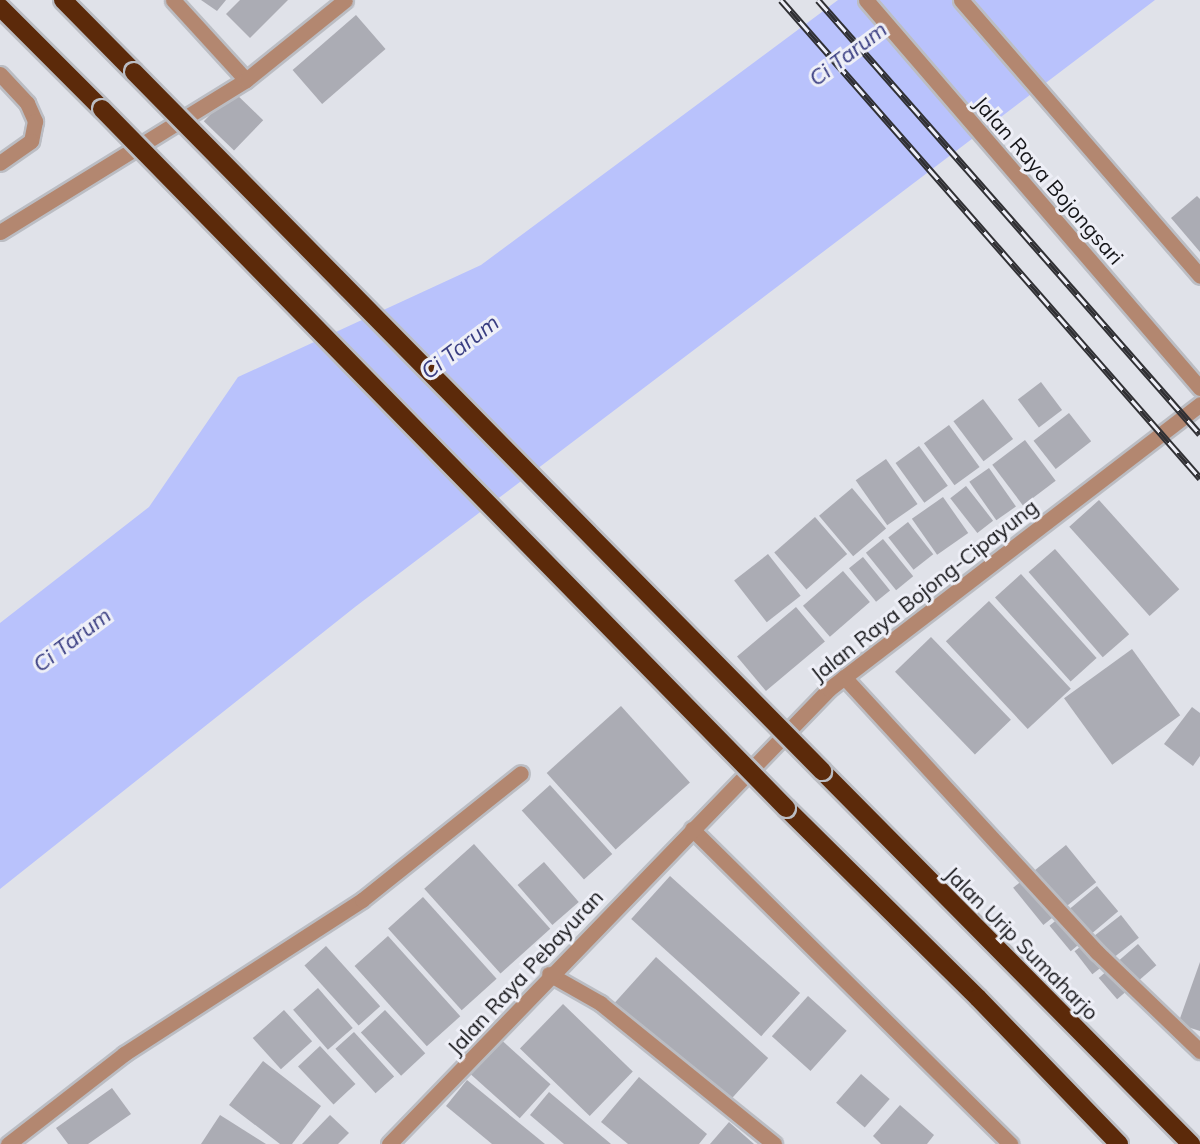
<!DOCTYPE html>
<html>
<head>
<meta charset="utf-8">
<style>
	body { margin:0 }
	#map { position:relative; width:1200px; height:1144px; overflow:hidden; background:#e0e2e9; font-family:Mulish,sans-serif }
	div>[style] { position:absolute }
	.water>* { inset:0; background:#b9c2fc }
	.building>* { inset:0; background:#abacb4; transform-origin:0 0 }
	.roads { filter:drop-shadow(2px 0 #bbbdc3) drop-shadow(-2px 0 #bbbdc3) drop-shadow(0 2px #bbbdc3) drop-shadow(0 -2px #bbbdc3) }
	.minor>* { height:15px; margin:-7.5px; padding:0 7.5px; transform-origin:7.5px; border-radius:7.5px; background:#b38770 }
	.highway>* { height:18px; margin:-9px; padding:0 9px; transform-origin:9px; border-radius:9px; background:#5c2a0a }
	.rail>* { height:7px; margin-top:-3.5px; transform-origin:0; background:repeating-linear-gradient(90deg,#eeeff7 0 14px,#303034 0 28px); box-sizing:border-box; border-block:2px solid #303034 }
	.bridges { filter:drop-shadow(2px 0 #bbbdc3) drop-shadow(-2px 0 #bbbdc3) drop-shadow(0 2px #bbbdc3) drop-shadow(0 -2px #bbbdc3) }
	.highway-bridge>* { height:18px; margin:-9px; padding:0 9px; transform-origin:9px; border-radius:9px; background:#5c2a0a }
	span { translate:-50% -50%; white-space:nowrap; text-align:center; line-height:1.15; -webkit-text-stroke:6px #eeeff7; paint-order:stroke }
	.street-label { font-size:21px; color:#151518 }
	.water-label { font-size:22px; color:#3a3e82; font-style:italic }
</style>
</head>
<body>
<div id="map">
	<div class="water">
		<i style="clip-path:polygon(838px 0,1155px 0,355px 607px,0 889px,0 623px,149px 507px,238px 377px,481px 265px)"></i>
	</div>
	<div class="building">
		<i style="clip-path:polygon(201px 0,226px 0,217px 11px)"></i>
		<i style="clip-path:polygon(240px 0,288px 0,250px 38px,226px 14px)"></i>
		<i style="left:356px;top:15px;width:45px;height:84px;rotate:49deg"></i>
		<i style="left:233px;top:91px;width:42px;height:42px;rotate:44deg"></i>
		<i style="clip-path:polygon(1197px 196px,1200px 199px,1200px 252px,1171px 218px)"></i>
		<i style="left:1041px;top:382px;width:35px;height:29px;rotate:53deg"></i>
		<i style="left:983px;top:399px;width:50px;height:37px;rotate:53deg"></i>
		<i style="left:1069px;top:413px;width:36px;height:45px;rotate:52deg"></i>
		<i style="left:949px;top:425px;width:52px;height:31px;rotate:54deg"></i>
		<i style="left:1025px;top:440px;width:51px;height:41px;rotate:53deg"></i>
		<i style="left:919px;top:446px;width:49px;height:29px;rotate:54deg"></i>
		<i style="left:886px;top:459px;width:55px;height:37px;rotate:55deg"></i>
		<i style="left:989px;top:468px;width:47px;height:24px;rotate:55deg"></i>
		<i style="left:966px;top:486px;width:44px;height:20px;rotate:52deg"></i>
		<i style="left:852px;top:488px;width:53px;height:43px;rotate:50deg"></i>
		<i style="left:943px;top:497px;width:44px;height:38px;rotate:55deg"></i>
		<i style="left:1099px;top:500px;width:120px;height:40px;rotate:48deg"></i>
		<i style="left:815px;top:517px;width:49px;height:54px;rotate:49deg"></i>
		<i style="left:908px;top:522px;width:41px;height:25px;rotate:52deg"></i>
		<i style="left:883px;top:539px;width:48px;height:22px;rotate:51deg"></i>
		<i style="left:1055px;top:549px;width:113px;height:35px;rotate:49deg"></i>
		<i style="left:768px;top:554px;width:53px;height:43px;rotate:52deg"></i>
		<i style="left:863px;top:557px;width:43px;height:18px;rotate:51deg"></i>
		<i style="left:843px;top:571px;width:41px;height:53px;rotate:49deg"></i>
		<i style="left:1021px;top:574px;width:113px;height:35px;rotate:48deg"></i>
		<i style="left:989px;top:601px;width:120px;height:59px;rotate:47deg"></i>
		<i style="left:796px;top:607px;width:45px;height:77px;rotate:50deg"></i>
		<i style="left:931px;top:637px;width:115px;height:50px;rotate:46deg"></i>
		<i style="left:1132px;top:649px;width:82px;height:84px;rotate:54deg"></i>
		<i style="left:621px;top:706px;width:103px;height:100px;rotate:48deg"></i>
		<i style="clip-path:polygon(1192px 707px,1200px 713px,1200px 756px,1193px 766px,1164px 744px)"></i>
		<i style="left:550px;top:785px;width:93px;height:38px;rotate:48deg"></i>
		<i style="left:474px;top:844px;width:114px;height:67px;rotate:48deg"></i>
		<i style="left:1066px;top:845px;width:48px;height:68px;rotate:51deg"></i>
		<i style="left:544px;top:862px;width:53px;height:35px;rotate:49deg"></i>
		<i style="left:670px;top:876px;width:175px;height:58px;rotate:42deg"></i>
		<i style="left:1097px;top:886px;width:33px;height:62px;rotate:50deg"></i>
		<i style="left:423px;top:897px;width:110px;height:47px;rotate:48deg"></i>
		<i style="left:1121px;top:915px;width:29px;height:59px;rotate:52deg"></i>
		<i style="left:388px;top:936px;width:108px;height:45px;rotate:48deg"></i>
		<i style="left:1138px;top:944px;width:28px;height:52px;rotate:49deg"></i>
		<i style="left:326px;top:946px;width:81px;height:29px;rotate:48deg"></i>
		<i style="left:656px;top:957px;width:151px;height:62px;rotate:42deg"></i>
		<i style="clip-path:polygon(1200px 962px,1200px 1031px,1178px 1024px)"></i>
		<i style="left:318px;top:988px;width:53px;height:33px;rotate:49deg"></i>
		<i style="left:808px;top:996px;width:52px;height:54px;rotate:42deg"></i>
		<i style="left:563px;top:1004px;width:97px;height:62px;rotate:44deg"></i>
		<i style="left:284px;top:1010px;width:42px;height:42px;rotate:48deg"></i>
		<i style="left:385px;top:1010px;width:59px;height:33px;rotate:47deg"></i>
		<i style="left:354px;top:1032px;width:60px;height:25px;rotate:48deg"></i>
		<i style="left:497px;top:1036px;width:72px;height:46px;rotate:42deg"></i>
		<i style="left:320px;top:1046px;width:52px;height:30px;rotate:47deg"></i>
		<i style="clip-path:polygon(263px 1061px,321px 1106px,292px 1144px,280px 1144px,229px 1105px)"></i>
		<i style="left:861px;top:1074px;width:38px;height:38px;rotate:41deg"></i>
		<i style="clip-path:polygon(639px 1077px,707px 1134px,699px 1144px,628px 1144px,601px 1122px)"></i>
		<i style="clip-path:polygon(467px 1080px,545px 1144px,492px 1144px,446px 1106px)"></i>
		<i style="clip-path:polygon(112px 1088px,131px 1114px,88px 1144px,68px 1144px,56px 1128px)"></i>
		<i style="clip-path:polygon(549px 1092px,611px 1144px,564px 1144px,530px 1115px)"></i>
		<i style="clip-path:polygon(900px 1105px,934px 1135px,927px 1144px,881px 1144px,873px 1136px)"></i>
		<i style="clip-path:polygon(220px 1115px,266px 1144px,201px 1144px)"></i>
		<i style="clip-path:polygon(330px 1115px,349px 1133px,338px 1144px,302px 1144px)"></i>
		<i style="clip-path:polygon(729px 1122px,754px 1144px,710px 1144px)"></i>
	</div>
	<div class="roads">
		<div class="minor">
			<i style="left:173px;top:0;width:108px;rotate:47.6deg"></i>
			<i style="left:866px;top:0;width:512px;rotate:49.28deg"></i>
			<i style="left:961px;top:0;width:365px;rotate:49.1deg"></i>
			<i style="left:0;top:74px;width:40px;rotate:47deg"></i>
			<i style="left:27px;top:103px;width:20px;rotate:66deg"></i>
			<i style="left:35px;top:121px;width:20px;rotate:101deg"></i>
			<i style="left:31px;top:141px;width:38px;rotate:145deg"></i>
			<i style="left:0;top:232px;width:289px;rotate:-31.7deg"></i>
			<i style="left:246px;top:80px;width:127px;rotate:-38.9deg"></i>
			<i style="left:844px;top:677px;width:374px;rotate:47.4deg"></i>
			<i style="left:1097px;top:952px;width:143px;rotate:43.9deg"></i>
			<i style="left:692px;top:829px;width:448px;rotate:44.7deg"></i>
			<i style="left:549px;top:974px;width:59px;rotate:29.6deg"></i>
			<i style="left:600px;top:1003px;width:224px;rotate:39deg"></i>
			<i style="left:8px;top:1144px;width:147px;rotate:-37.8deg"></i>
			<i style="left:124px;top:1054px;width:283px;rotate:-32.9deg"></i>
			<i style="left:362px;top:900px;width:203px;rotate:-38.6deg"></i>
			<i style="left:389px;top:1144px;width:633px;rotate:-45.96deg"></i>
			<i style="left:829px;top:689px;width:468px;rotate:-37.5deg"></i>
		</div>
		<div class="highway">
			<i style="left:63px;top:0;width:101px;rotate:45.4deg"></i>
			<i style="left:0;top:7px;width:144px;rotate:45deg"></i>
			<i style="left:822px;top:771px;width:525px;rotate:45.31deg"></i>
			<i style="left:786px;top:808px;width:270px;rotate:44.7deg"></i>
			<i style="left:978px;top:998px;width:203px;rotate:46deg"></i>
		</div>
	</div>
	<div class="rail">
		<i style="left:781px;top:0;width:636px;rotate:48.76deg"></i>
		<i style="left:818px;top:0;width:578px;rotate:48.65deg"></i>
	</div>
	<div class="bridges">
		<div class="highway-bridge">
			<i style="left:134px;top:72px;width:981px;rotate:45.45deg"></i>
			<i style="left:102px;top:109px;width:978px;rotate:45.62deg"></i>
		</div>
	</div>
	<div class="street-label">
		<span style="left:1049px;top:180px;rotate:49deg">Jalan Raya Bojongsari</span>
		<span style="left:924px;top:590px;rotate:-38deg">Jalan Raya Bojong-Cipayung</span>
		<span style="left:1022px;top:943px;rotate:45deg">Jalan Urip Sumaharjo</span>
		<span style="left:525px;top:972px;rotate:-47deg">Jalan Raya Pebayuran</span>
	</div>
	<div class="water-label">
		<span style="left:848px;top:54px;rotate:-37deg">Ci Tarum</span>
		<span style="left:460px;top:347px;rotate:-37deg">Ci Tarum</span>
		<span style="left:72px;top:640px;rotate:-37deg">Ci Tarum</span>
	</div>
</div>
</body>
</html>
